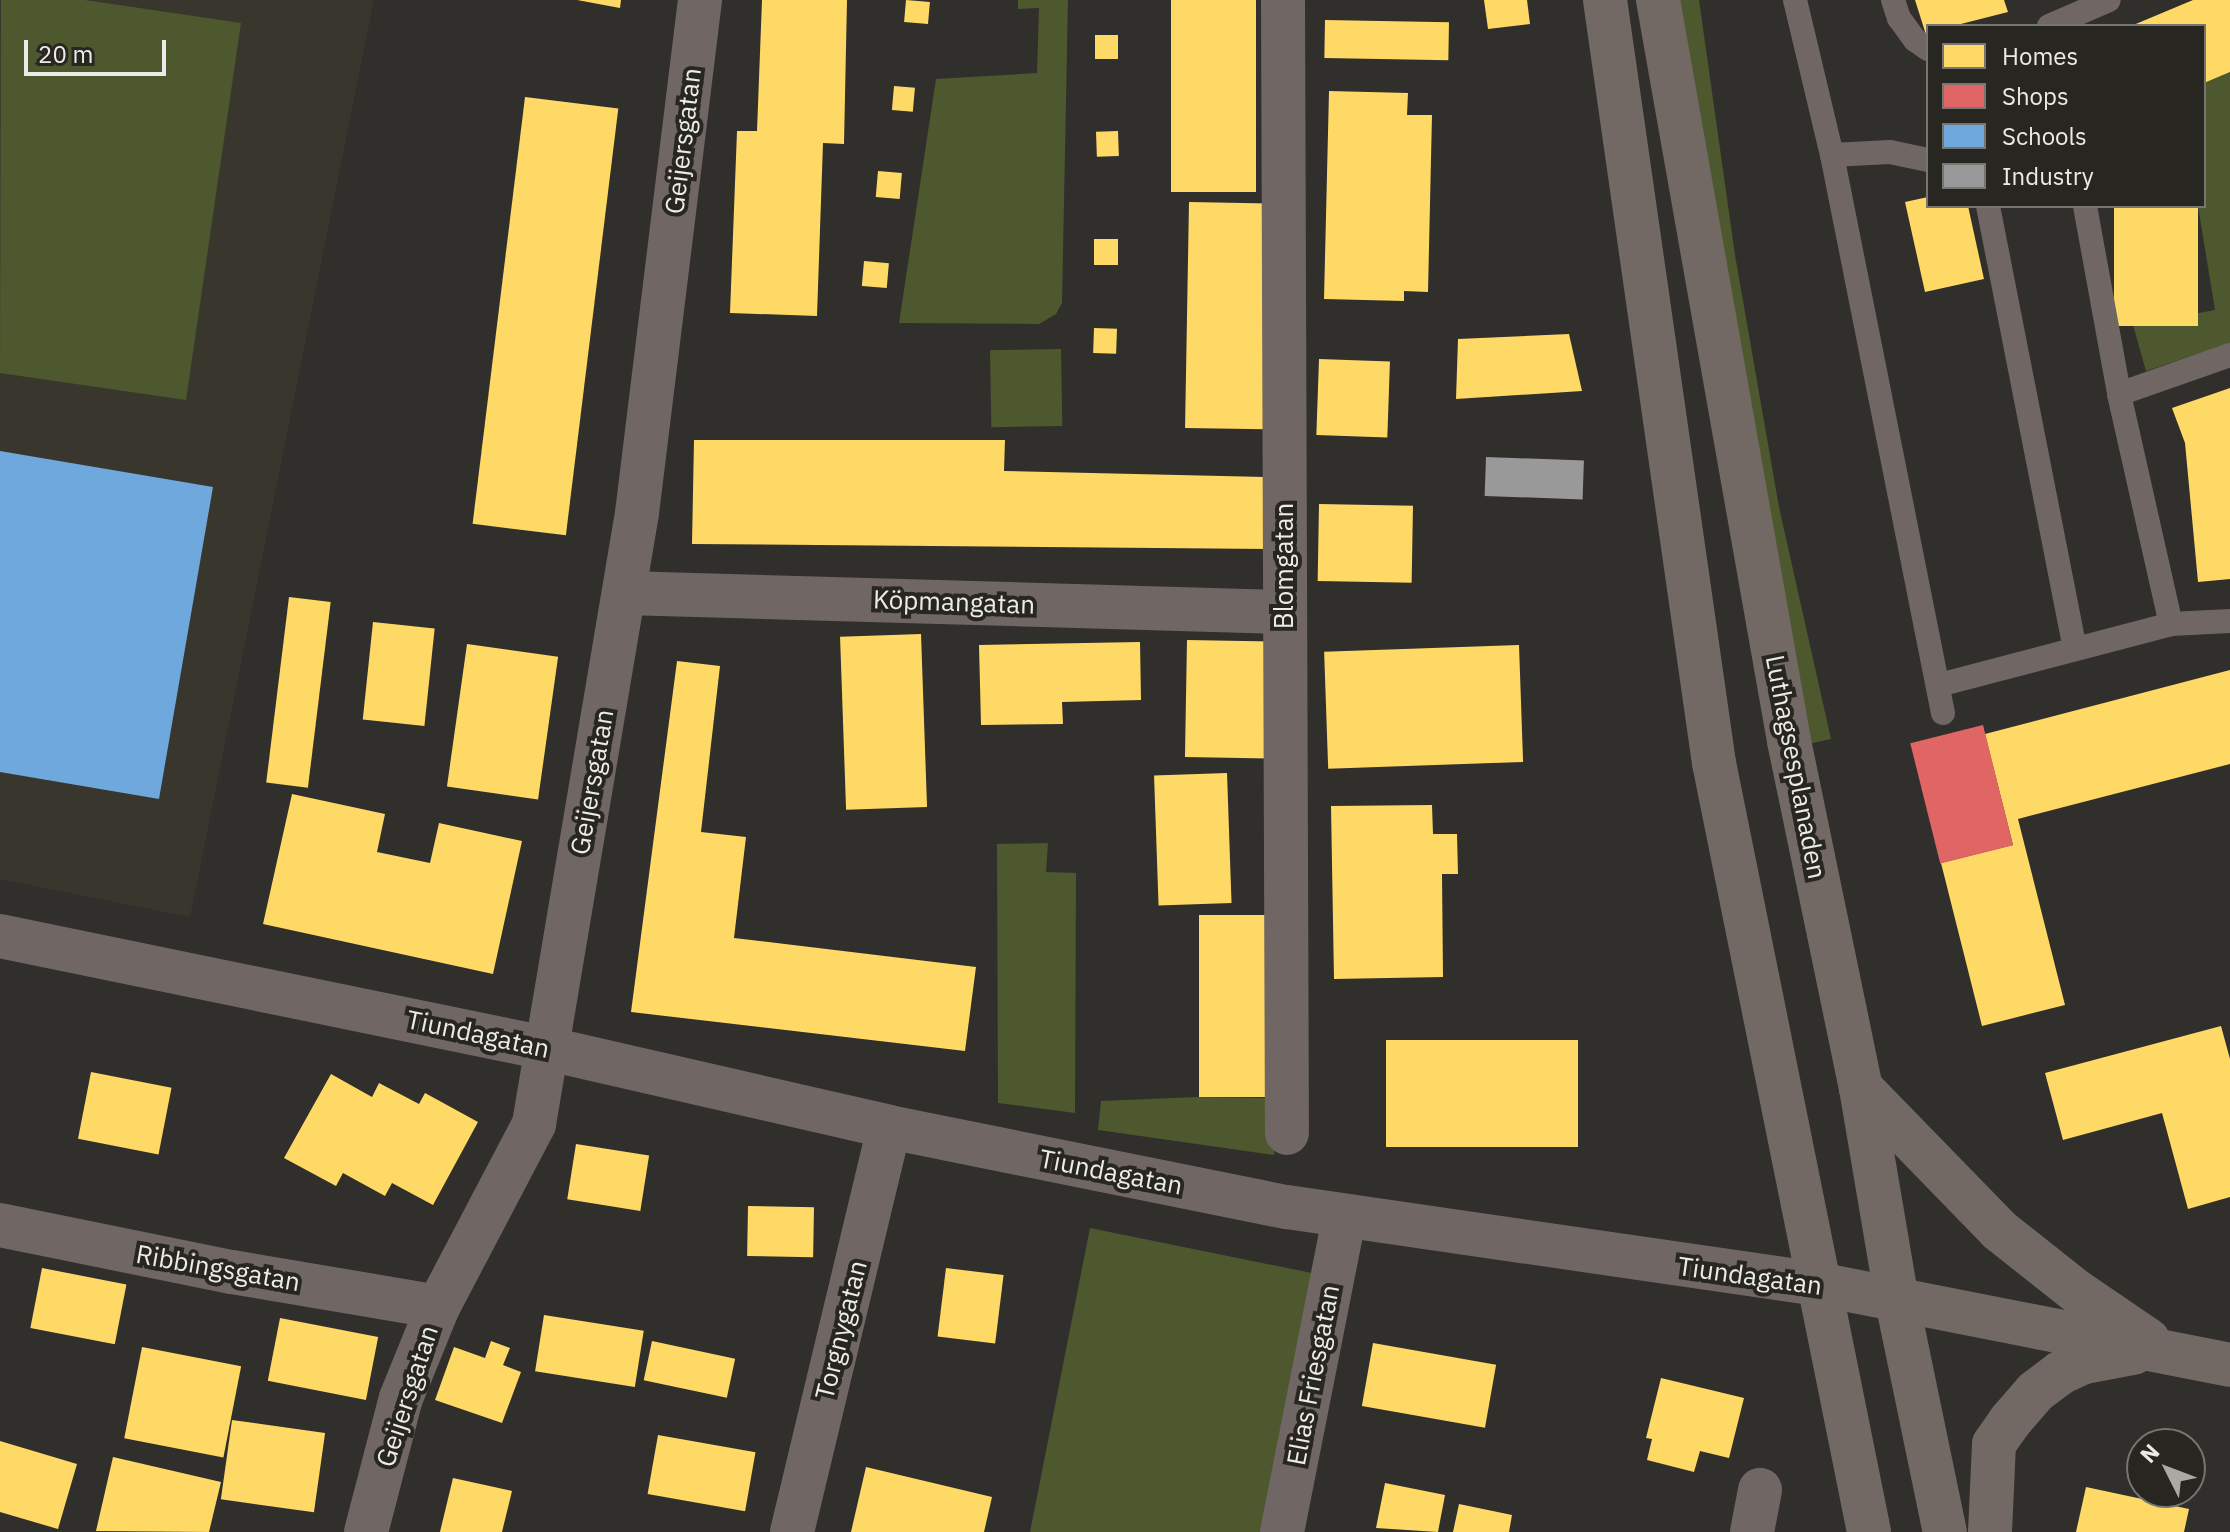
<!DOCTYPE html>
<html>
<head>
<meta charset="utf-8">
<style>
	body { margin:0 }
	#map { position:relative; width:2230px; height:1532px; overflow:hidden; background:#302f2c; font-family:"IBM Plex Sans",sans-serif }
	div>[style] { position:absolute }
	.built>* { inset:0; background:#39372d }
	.green>* { inset:0; background:#4d582e; transform-origin:0 0 }
	.homes>* { inset:0; background:#ffd966; transform-origin:0 0 }
	.shops>* { inset:0; background:#e06666; transform-origin:0 0 }
	.schools>* { inset:0; background:#6fa8dc }
	.industry>* { inset:0; background:#999; transform-origin:0 0 }
	.lane>* { height:24px; margin:-12px; padding:0 12px; transform-origin:12px; border-radius:12px; background:#706663 }
	.street>* { height:44px; margin:-22px; padding:0 22px; transform-origin:22px; border-radius:22px; background:#706663 }
	.secondary>* { height:44px; margin:-22px; padding:0 22px; transform-origin:22px; border-radius:22px; background:#726965 }
	span { translate:-50% -50%; white-space:nowrap; text-align:center; line-height:1.15; -webkit-text-stroke:8px #272621; paint-order:stroke }
	.street-label { font-size:26px; color:#ecebe8 }
	.legend { position:absolute; left:1926px; top:24px; width:280px; height:184px; box-sizing:border-box; background:#272621; border:2px solid #767571; margin:0; padding:10px 14px; list-style:none; font-size:24px; color:#ecebe8 }
	.legend li { display:flex; align-items:center; gap:16px; height:40px }
	.legend b { width:40px; border:2px solid #767571 }
	.north { position:absolute; left:2126px; top:1428px; width:80px; height:80px; box-sizing:border-box; background:#272621; border:2px solid #767571; border-radius:50%; rotate:312deg; font-size:22px; font-weight:700; line-height:32px; text-align:center; color:#ecebe8 }
	.north::after { content:''; display:block; margin:auto; width:28px; height:36px; background:#aaa9a6; clip-path:polygon(50% 0,100% 100%,50% 72%,0 100%) }
	.scale { position:absolute; left:24px; top:40px; width:142px; height:36px; box-sizing:border-box; border:4px solid #ecebe8; border-top:0; padding-left:10px; font-size:24px; line-height:28px; white-space:nowrap; color:#ecebe8; -webkit-text-stroke:6px #272621; paint-order:stroke }
</style>
</head>
<body>
<div id="map">
	<div class="built">
		<i style="clip-path:polygon(0 0,374px 0,190px 917px,0 879px)"></i>
	</div>
	<div class="green">
		<i style="clip-path:polygon(1px 0,85px 0,241px 23px,186px 400px,0 373px)"></i>
		<i style="clip-path:polygon(1018px 0,1068px 0,1062px 303px,1056px 314px,1039px 324px,899px 323px,936px 79px,1037px 73px,1039px 8px,1018px 9px)"></i>
		<i style="clip-path:polygon(1679px 0,1699px 0,1735px 255px,1779px 507px,1831px 739px,1808px 744px)"></i>
		<i style="clip-path:polygon(2230px 72px,2230px 343px,2146px 371px,2133px 325px,2215px 310px,2198px 206px,2204px 206px,2204px 83px)"></i>
		<i style="left:1061px;top:349px;width:77px;height:71px;rotate:89deg"></i>
		<i style="clip-path:polygon(1048px 843px,1046px 872px,1076px 873px,1075px 1113px,998px 1103px,997px 844px)"></i>
		<i style="clip-path:polygon(1198px 1097px,1278px 1098px,1274px 1155px,1098px 1130px,1101px 1101px)"></i>
		<i style="clip-path:polygon(1090px 1228px,1312px 1273px,1260px 1532px,1030px 1532px)"></i>
	</div>
	<div class="homes">
		<i style="clip-path:polygon(577px 0,621px 0,620px 8px)"></i>
		<i style="clip-path:polygon(762px 0,847px 0,844px 144px,823px 143px,817px 316px,730px 313px,737px 131px,757px 131px)"></i>
		<i style="left:906px;top:0;width:24px;height:22px;rotate:5deg"></i>
		<i style="left:1171px;top:0;width:85px;height:192px"></i>
		<i style="clip-path:polygon(1484px 0,1527px 0,1530px 24px,1488px 29px)"></i>
		<i style="clip-path:polygon(1915px 0,2004px 0,2008px 12px,1953px 26px,1928px 26px,1927px 38px)"></i>
		<i style="clip-path:polygon(2193px 0,2230px 0,2230px 72px,2204px 83px,2204px 26px,2131px 26px)"></i>
		<i style="left:1325px;top:20px;width:124px;height:38px;rotate:1deg"></i>
		<i style="left:1095px;top:35px;width:23px;height:24px"></i>
		<i style="left:894px;top:86px;width:21px;height:24px;rotate:5deg"></i>
		<i style="clip-path:polygon(1329px 91px,1408px 93px,1407px 115px,1432px 115px,1428px 292px,1404px 291px,1404px 301px,1324px 299px)"></i>
		<i style="left:525px;top:97px;width:94px;height:430px;rotate:7deg"></i>
		<i style="left:1118px;top:131px;width:25px;height:22px;rotate:88deg"></i>
		<i style="left:878px;top:171px;width:24px;height:26px;rotate:5deg"></i>
		<i style="clip-path:polygon(1928px 197px,1928px 206px,1968px 206px,1984px 279px,1925px 292px,1905px 202px)"></i>
		<i style="left:1189px;top:202px;width:80px;height:226px;rotate:1deg"></i>
		<i style="left:2114px;top:206px;width:84px;height:120px"></i>
		<i style="left:1094px;top:239px;width:24px;height:26px"></i>
		<i style="left:864px;top:261px;width:25px;height:25px;rotate:5deg"></i>
		<i style="left:1094px;top:328px;width:23px;height:25px;rotate:2deg"></i>
		<i style="clip-path:polygon(1569px 334px,1582px 391px,1456px 399px,1458px 339px)"></i>
		<i style="left:1319px;top:359px;width:71px;height:76px;rotate:2deg"></i>
		<i style="clip-path:polygon(2230px 388px,2230px 579px,2198px 582px,2185px 443px,2172px 408px)"></i>
		<i style="clip-path:polygon(694px 440px,1005px 440px,1004px 471px,1265px 477px,1269px 549px,692px 544px)"></i>
		<i style="left:1319px;top:504px;width:94px;height:77px;rotate:1deg"></i>
		<i style="left:289px;top:597px;width:42px;height:187px;rotate:7deg"></i>
		<i style="left:373px;top:622px;width:62px;height:98px;rotate:6deg"></i>
		<i style="left:921px;top:634px;width:173px;height:81px;rotate:88deg"></i>
		<i style="left:1187px;top:640px;width:84px;height:117px;rotate:1deg"></i>
		<i style="clip-path:polygon(1140px 642px,1141px 700px,1062px 702px,1063px 724px,981px 725px,979px 645px)"></i>
		<i style="left:467px;top:644px;width:92px;height:144px;rotate:8deg"></i>
		<i style="left:1519px;top:645px;width:117px;height:195px;rotate:88deg"></i>
		<i style="clip-path:polygon(677px 661px,720px 666px,701px 832px,746px 837px,734px 938px,976px 967px,965px 1051px,631px 1012px)"></i>
		<i style="clip-path:polygon(2230px 670px,2230px 764px,2018px 819px,2065px 1005px,1982px 1026px,1941px 863px,2013px 845px,1985px 734px)"></i>
		<i style="left:1227px;top:773px;width:130px;height:73px;rotate:88deg"></i>
		<i style="clip-path:polygon(292px 794px,385px 814px,377px 852px,430px 863px,439px 823px,522px 841px,493px 974px,263px 924px)"></i>
		<i style="clip-path:polygon(1432px 805px,1433px 834px,1457px 834px,1458px 874px,1442px 874px,1443px 977px,1334px 979px,1331px 806px)"></i>
		<i style="left:1199px;top:915px;width:80px;height:182px"></i>
		<i style="clip-path:polygon(2221px 1026px,2230px 1059px,2230px 1197px,2188px 1209px,2162px 1113px,2063px 1140px,2045px 1073px)"></i>
		<i style="left:1386px;top:1040px;width:192px;height:107px"></i>
		<i style="left:91px;top:1072px;width:82px;height:68px;rotate:11deg"></i>
		<i style="clip-path:polygon(331px 1074px,372px 1097px,379px 1083px,419px 1104px,425px 1093px,478px 1122px,433px 1205px,392px 1183px,385px 1196px,343px 1173px,336px 1186px,284px 1158px)"></i>
		<i style="left:576px;top:1144px;width:74px;height:56px;rotate:9deg"></i>
		<i style="left:748px;top:1206px;width:66px;height:50px;rotate:1deg"></i>
		<i style="left:42px;top:1268px;width:86px;height:61px;rotate:11deg"></i>
		<i style="left:946px;top:1268px;width:58px;height:69px;rotate:7deg"></i>
		<i style="left:544px;top:1315px;width:101px;height:57px;rotate:9deg"></i>
		<i style="left:280px;top:1318px;width:100px;height:64px;rotate:11deg"></i>
		<i style="clip-path:polygon(491px 1341px,510px 1348px,503px 1365px,521px 1372px,502px 1423px,435px 1400px,454px 1347px,485px 1358px)"></i>
		<i style="left:652px;top:1341px;width:85px;height:40px;rotate:12deg"></i>
		<i style="left:1373px;top:1343px;width:125px;height:64px;rotate:10deg"></i>
		<i style="left:142px;top:1347px;width:101px;height:93px;rotate:11deg"></i>
		<i style="clip-path:polygon(1661px 1378px,1744px 1398px,1729px 1458px,1700px 1451px,1694px 1472px,1647px 1460px,1652px 1439px,1646px 1438px)"></i>
		<i style="left:232px;top:1420px;width:94px;height:80px;rotate:8deg"></i>
		<i style="left:658px;top:1435px;width:99px;height:60px;rotate:10deg"></i>
		<i style="clip-path:polygon(0 1441px,77px 1464px,58px 1529px,0 1512px)"></i>
		<i style="clip-path:polygon(113px 1457px,221px 1482px,209px 1532px,96px 1531px)"></i>
		<i style="clip-path:polygon(866px 1467px,992px 1497px,984px 1532px,851px 1532px)"></i>
		<i style="clip-path:polygon(453px 1478px,512px 1491px,502px 1532px,440px 1532px)"></i>
		<i style="clip-path:polygon(1385px 1483px,1445px 1495px,1438px 1532px,1376px 1528px)"></i>
		<i style="clip-path:polygon(2086px 1487px,2189px 1509px,2184px 1532px,2076px 1532px)"></i>
		<i style="clip-path:polygon(1459px 1504px,1512px 1515px,1509px 1532px,1453px 1532px)"></i>
	</div>
	<div class="shops">
		<i style="left:1983px;top:725px;width:124px;height:75px;rotate:76deg"></i>
	</div>
	<div class="schools">
		<i style="clip-path:polygon(0 451px,213px 487px,159px 799px,0 772px)"></i>
	</div>
	<div class="industry">
		<i style="left:1486px;top:457px;width:98px;height:39px;rotate:2deg"></i>
	</div>
	<div class="lane">
		<i style="left:1795px;top:0;width:159px;rotate:76.6deg"></i>
		<i style="left:1832px;top:155px;width:569px;rotate:78.75deg"></i>
		<i style="left:1893px;top:0;width:19px;rotate:72deg"></i>
		<i style="left:1899px;top:18px;width:27px;rotate:54deg"></i>
		<i style="left:1915px;top:40px;width:16px;rotate:35deg"></i>
		<i style="left:2049px;top:26px;width:65px;rotate:-23.4deg"></i>
		<i style="left:1832px;top:155px;width:58px;rotate:-3deg"></i>
		<i style="left:1890px;top:152px;width:39px;rotate:12deg"></i>
		<i style="left:1988px;top:206px;width:451px;rotate:78.9deg"></i>
		<i style="left:2085px;top:206px;width:191px;rotate:79.7deg"></i>
		<i style="left:2119px;top:394px;width:236px;rotate:77.3deg"></i>
		<i style="left:2119px;top:394px;width:118px;rotate:-19.4deg"></i>
		<i style="left:1939px;top:685px;width:240px;rotate:-14.7deg"></i>
		<i style="left:2171px;top:624px;width:59px;rotate:-2.9deg"></i>
	</div>
	<div class="street">
		<i style="left:1283px;top:0;width:1133px;rotate:89.8deg"></i>
		<i style="left:625px;top:593px;width:659px;rotate:1.65deg"></i>
		<i style="left:0;top:936px;width:556px;rotate:11.61deg"></i>
		<i style="left:545px;top:1048px;width:353px;rotate:12.9deg"></i>
		<i style="left:889px;top:1127px;width:406px;rotate:11.4deg"></i>
		<i style="left:1287px;top:1207px;width:537px;rotate:8.25deg"></i>
		<i style="left:0;top:1225px;width:237px;rotate:11.5deg"></i>
		<i style="left:232px;top:1272px;width:209px;rotate:9.6deg"></i>
		<i style="left:366px;top:1532px;width:138px;rotate:-75.4deg"></i>
		<i style="left:401px;top:1398px;width:98px;rotate:-67.9deg"></i>
		<i style="left:438px;top:1307px;width:207px;rotate:-62.3deg"></i>
		<i style="left:534px;top:1124px;width:620px;rotate:-80.43deg"></i>
		<i style="left:637px;top:513px;width:517px;rotate:-83deg"></i>
		<i style="left:792px;top:1532px;width:416px;rotate:-76.5deg"></i>
		<i style="left:1282px;top:1532px;width:320px;rotate:-78.8deg"></i>
		<i style="left:1752px;top:1532px;width:43px;rotate:-79.2deg"></i>
	</div>
	<div class="secondary">
		<i style="left:1605px;top:0;width:771px;rotate:81.87deg"></i>
		<i style="left:1714px;top:763px;width:784px;rotate:78.6deg"></i>
		<i style="left:1658px;top:0;width:752px;rotate:79.97deg"></i>
		<i style="left:1789px;top:741px;width:354px;rotate:78.3deg"></i>
		<i style="left:1861px;top:1088px;width:216px;rotate:80.4deg"></i>
		<i style="left:1897px;top:1301px;width:236px;rotate:78.3deg"></i>
		<i style="left:1861px;top:1088px;width:198px;rotate:45.8deg"></i>
		<i style="left:1999px;top:1230px;width:98px;rotate:38.4deg"></i>
		<i style="left:2076px;top:1291px;width:87px;rotate:34.2deg"></i>
		<i style="left:1818px;top:1284px;width:420px;rotate:11.1deg"></i>
		<i style="left:1990px;top:1532px;width:88px;rotate:-87.4deg"></i>
		<i style="left:1994px;top:1444px;width:28px;rotate:-55deg"></i>
		<i style="left:2010px;top:1421px;width:38px;rotate:-49deg"></i>
		<i style="left:2035px;top:1392px;width:31px;rotate:-37deg"></i>
		<i style="left:2060px;top:1373px;width:26px;rotate:-25deg"></i>
		<i style="left:2084px;top:1362px;width:50px;rotate:-10.4deg"></i>
	</div>
	<div class="street-label">
		<span style="left:683px;top:141px;rotate:-83deg">Geijersgatan</span>
		<span style="left:1284px;top:566px;rotate:-90deg">Blomgatan</span>
		<span style="left:954px;top:602px;rotate:2deg">Köpmangatan</span>
		<span style="left:1796px;top:767px;rotate:79deg">Luthagsesplanaden</span>
		<span style="left:592px;top:782px;rotate:-80deg">Geijersgatan</span>
		<span style="left:478px;top:1034px;rotate:12deg">Tiundagatan</span>
		<span style="left:1111px;top:1172px;rotate:11deg">Tiundagatan</span>
		<span style="left:218px;top:1268px;rotate:10deg">Ribbingsgatan</span>
		<span style="left:1750px;top:1276px;rotate:8deg">Tiundagatan</span>
		<span style="left:841px;top:1330px;rotate:-76deg">Torgnygatan</span>
		<span style="left:1313px;top:1375px;rotate:-79deg">Elias Friesgatan</span>
		<span style="left:407px;top:1396px;rotate:-72deg">Geijersgatan</span>
	</div>
	<ul class="legend">
	<li><b style="height:22px;background:#ffd966"></b>Homes</li>
	<li><b style="height:22px;background:#e06666"></b>Shops</li>
	<li><b style="height:22px;background:#6fa8dc"></b>Schools</li>
	<li><b style="height:22px;background:#999"></b>Industry</li>
	</ul>
	<div class="north">N</div>
	<div class="scale">20 m</div>
</div>
</body>
</html>
